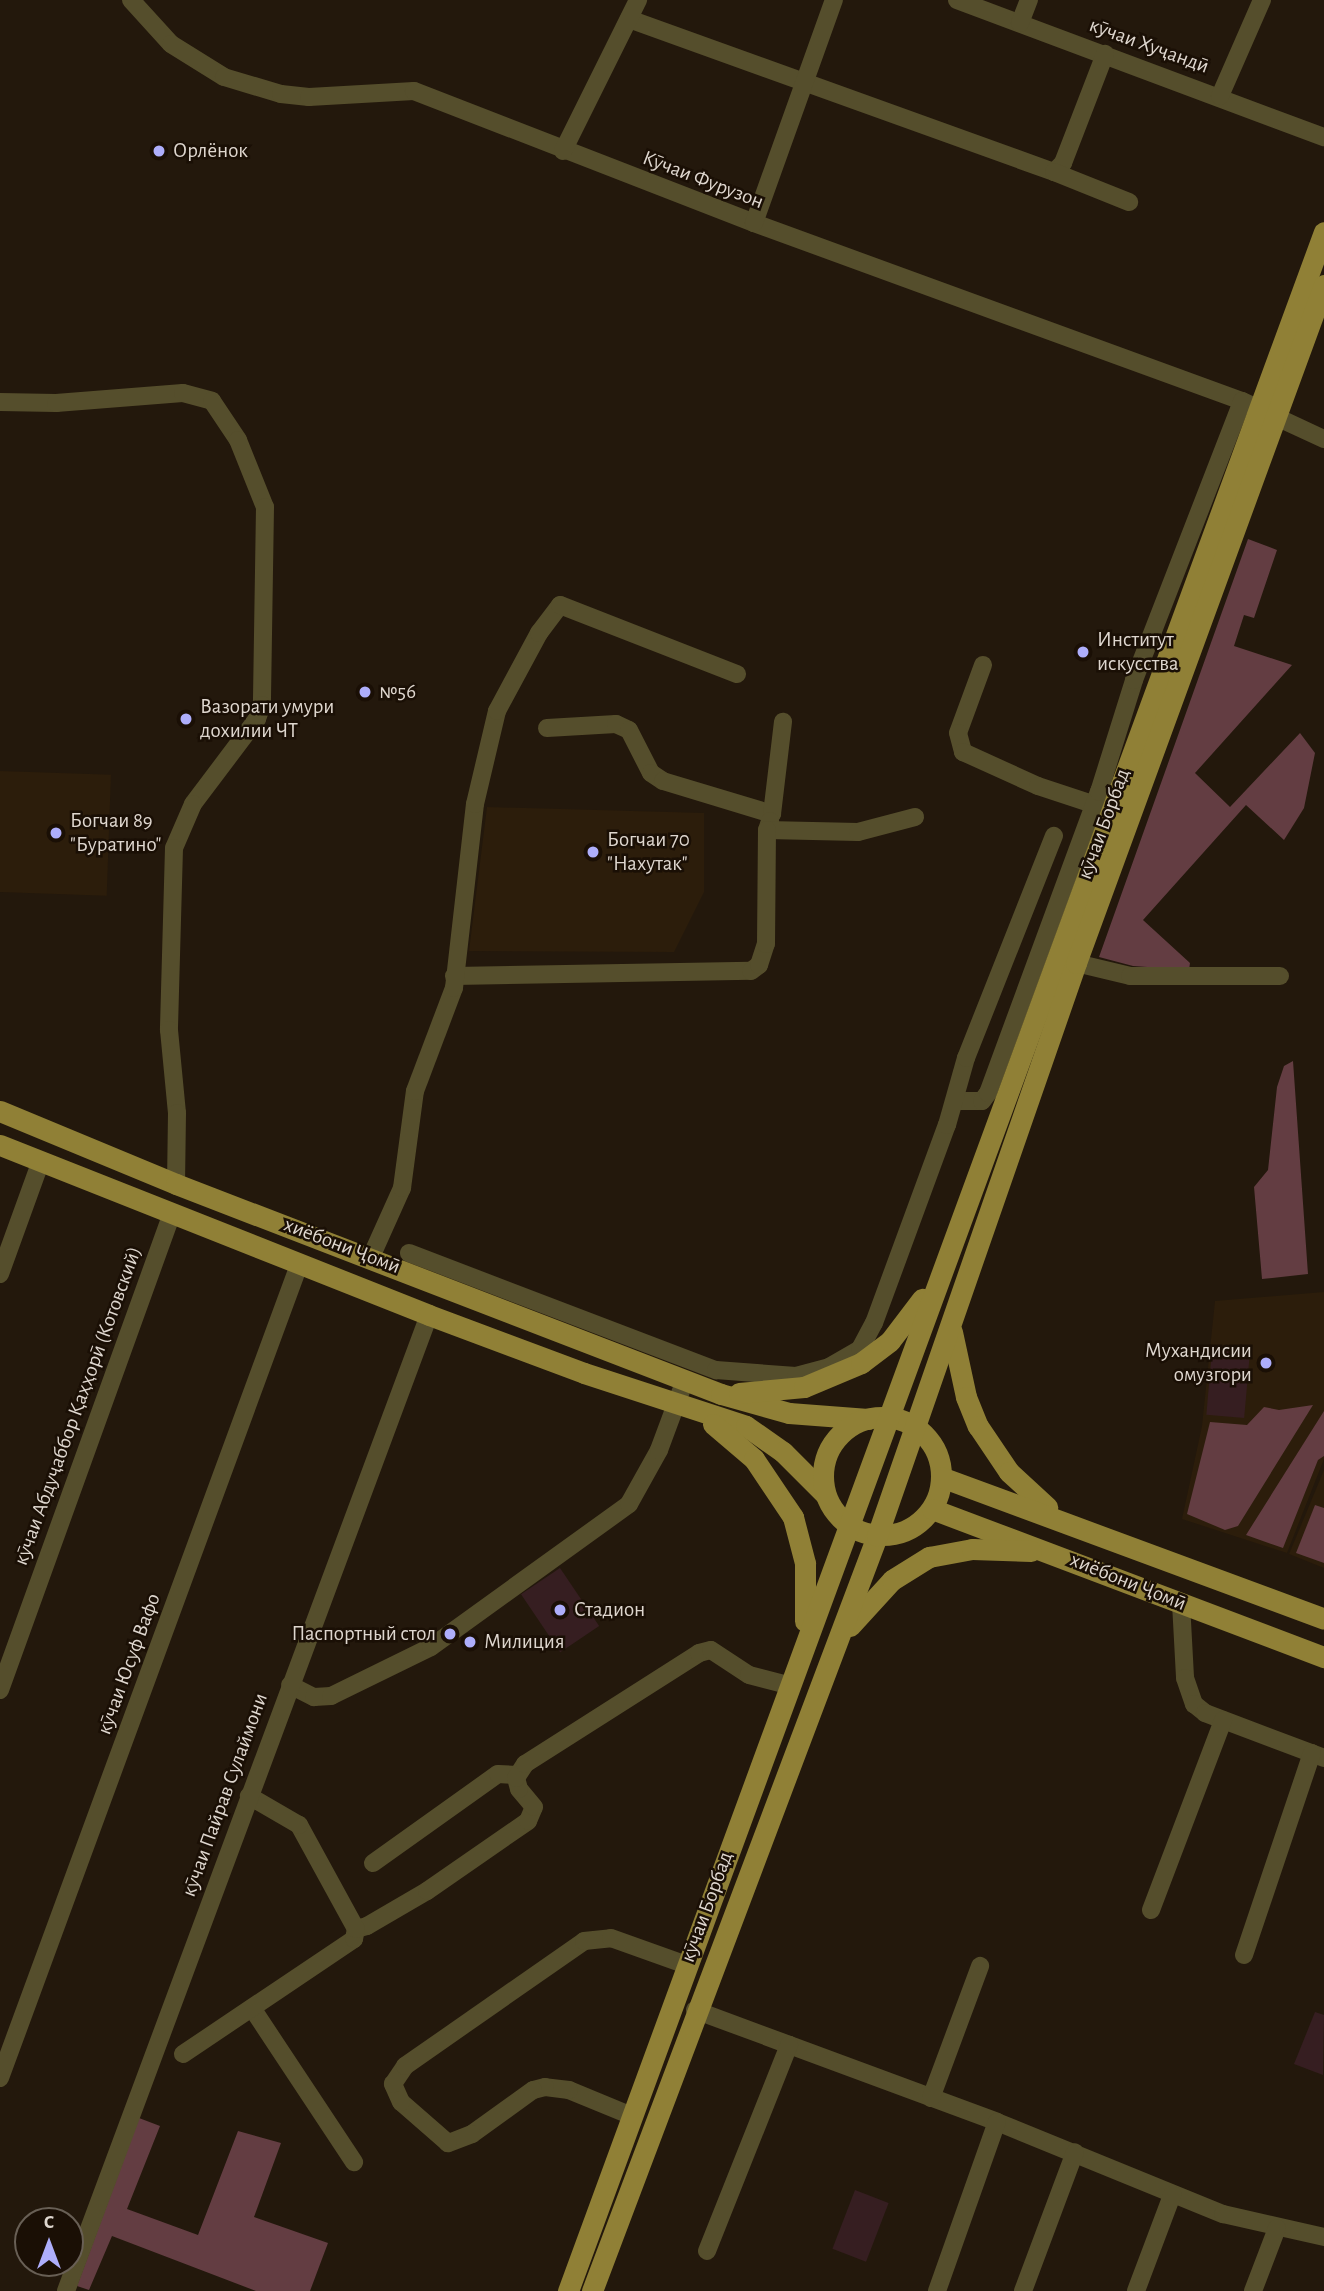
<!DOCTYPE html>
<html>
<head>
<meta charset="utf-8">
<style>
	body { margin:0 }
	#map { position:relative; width:1324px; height:2291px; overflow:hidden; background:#23180c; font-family:"Alegreya Sans",sans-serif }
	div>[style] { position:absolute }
	.built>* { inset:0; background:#2c1d0b; transform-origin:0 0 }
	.green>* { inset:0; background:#361e21; transform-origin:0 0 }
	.forest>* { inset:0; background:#633d42 }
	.minor>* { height:18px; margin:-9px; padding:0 9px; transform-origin:9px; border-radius:9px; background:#554e2c }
	.major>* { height:21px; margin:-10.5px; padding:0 10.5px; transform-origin:10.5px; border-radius:10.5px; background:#908036 }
	.major>.ring { margin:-10.5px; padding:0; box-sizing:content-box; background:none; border:21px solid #908036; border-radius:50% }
	.dots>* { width:19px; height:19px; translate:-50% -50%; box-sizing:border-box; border:4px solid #1a0f05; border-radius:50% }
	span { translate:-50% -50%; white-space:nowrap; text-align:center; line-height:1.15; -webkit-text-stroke:5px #1a0f05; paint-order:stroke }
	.street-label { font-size:21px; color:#ded6ce }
	.poi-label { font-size:21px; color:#ded6ce }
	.left { translate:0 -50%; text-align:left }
	.right { translate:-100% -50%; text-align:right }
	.north { position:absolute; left:14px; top:2207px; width:70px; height:70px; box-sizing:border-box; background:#1a0f05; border:2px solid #685f55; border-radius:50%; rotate:0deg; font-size:19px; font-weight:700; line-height:28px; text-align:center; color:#ded6ce }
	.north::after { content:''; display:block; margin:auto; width:24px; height:32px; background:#aeaefb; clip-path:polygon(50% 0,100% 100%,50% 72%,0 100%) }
</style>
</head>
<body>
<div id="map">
	<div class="built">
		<i style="left:0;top:771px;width:111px;height:121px;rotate:2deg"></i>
		<i style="clip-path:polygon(487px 807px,704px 813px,704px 892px,674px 952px,469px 951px)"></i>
		<i style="clip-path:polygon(1324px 1292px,1324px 1459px,1287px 1553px,1182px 1519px,1202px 1426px,1215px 1301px)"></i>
		<i style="clip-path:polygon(1324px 1470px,1324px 1568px,1289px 1554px)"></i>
	</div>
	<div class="green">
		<i style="left:1212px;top:1350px;width:38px;height:65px;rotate:5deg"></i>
		<i style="left:560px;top:1568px;width:70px;height:47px;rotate:56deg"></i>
		<i style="clip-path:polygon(1315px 2012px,1324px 2015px,1323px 2075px,1294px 2064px)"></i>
		<i style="left:855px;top:2190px;width:36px;height:63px;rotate:21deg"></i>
	</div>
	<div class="forest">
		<i style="clip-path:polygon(1248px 539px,1277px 550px,1254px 618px,1244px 615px,1234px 646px,1292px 665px,1195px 773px,1230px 807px,1300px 733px,1315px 753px,1304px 808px,1284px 840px,1246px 805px,1143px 920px,1190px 963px,1189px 970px,1133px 966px,1099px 957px)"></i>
		<i style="clip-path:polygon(1293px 1061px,1308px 1274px,1262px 1279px,1254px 1187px,1268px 1170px,1277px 1087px,1284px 1066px)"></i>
		<i style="clip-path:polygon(1313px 1405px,1238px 1526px,1225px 1530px,1187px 1514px,1210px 1422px,1247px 1425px,1264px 1407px,1279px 1410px)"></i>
		<i style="clip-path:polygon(1324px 1411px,1324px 1456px,1318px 1460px,1283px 1548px,1246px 1535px)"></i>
		<i style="clip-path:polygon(1315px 1505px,1324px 1508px,1324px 1563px,1296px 1553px)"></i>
		<i style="clip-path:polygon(139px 2118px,160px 2126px,127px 2209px,198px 2235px,238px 2131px,281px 2143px,254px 2217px,328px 2243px,310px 2291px,256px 2291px,112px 2236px,89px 2290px,77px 2286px)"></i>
	</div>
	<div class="minor">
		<i style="left:131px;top:0;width:59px;rotate:47.7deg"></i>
		<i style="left:171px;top:44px;width:62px;rotate:31.9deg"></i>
		<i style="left:224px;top:77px;width:59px;rotate:16.6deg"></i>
		<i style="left:281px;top:94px;width:28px;rotate:6deg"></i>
		<i style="left:309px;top:97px;width:105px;rotate:-3.3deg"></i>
		<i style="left:414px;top:91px;width:365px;rotate:21.2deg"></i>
		<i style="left:754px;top:223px;width:519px;rotate:20.04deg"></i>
		<i style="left:1242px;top:401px;width:90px;rotate:24.9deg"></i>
		<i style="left:957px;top:0;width:392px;rotate:20.5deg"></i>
		<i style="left:629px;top:19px;width:452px;rotate:19.8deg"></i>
		<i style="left:1054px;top:172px;width:13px;rotate:-45deg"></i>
		<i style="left:1063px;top:163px;width:117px;rotate:-68.9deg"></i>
		<i style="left:1020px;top:23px;width:25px;rotate:-69deg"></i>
		<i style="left:1220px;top:96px;width:105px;rotate:-66.4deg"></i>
		<i style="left:563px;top:151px;width:169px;rotate:-63.6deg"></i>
		<i style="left:1054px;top:172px;width:81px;rotate:21.8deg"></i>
		<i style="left:754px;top:223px;width:237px;rotate:-70.3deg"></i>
		<i style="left:0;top:402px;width:56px;rotate:1deg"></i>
		<i style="left:56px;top:403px;width:127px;rotate:-4.5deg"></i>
		<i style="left:183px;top:393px;width:30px;rotate:15deg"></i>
		<i style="left:212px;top:401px;width:47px;rotate:56.3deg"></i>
		<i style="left:238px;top:440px;width:72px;rotate:68.1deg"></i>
		<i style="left:265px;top:507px;width:198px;rotate:90.9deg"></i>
		<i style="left:262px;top:705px;width:15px;rotate:110deg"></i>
		<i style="left:257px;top:719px;width:106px;rotate:127deg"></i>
		<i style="left:193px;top:804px;width:48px;rotate:113.4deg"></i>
		<i style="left:174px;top:848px;width:182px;rotate:91.6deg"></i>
		<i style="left:169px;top:1030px;width:83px;rotate:84.5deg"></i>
		<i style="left:177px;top:1113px;width:71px;rotate:90.8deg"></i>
		<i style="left:983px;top:665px;width:72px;rotate:110.2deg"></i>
		<i style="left:958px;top:733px;width:20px;rotate:75deg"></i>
		<i style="left:963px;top:752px;width:82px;rotate:24.4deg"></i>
		<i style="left:1038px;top:786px;width:67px;rotate:18.2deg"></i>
		<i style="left:547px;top:728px;width:69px;rotate:-3.3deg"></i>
		<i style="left:616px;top:724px;width:14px;rotate:25deg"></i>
		<i style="left:629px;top:730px;width:48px;rotate:62.9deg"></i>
		<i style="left:651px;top:773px;width:14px;rotate:34deg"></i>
		<i style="left:663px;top:781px;width:114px;rotate:16.8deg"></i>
		<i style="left:772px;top:814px;width:93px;rotate:-83.2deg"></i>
		<i style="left:770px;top:821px;width:9px;rotate:108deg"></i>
		<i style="left:767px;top:830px;width:91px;rotate:1.3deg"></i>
		<i style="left:858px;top:832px;width:59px;rotate:-14.7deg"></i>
		<i style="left:1076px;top:963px;width:56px;rotate:13.5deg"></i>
		<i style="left:1130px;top:976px;width:150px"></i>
		<i style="left:454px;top:976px;width:297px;rotate:-1deg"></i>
		<i style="left:751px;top:971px;width:10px;rotate:-37deg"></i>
		<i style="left:759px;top:965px;width:22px;rotate:-72deg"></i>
		<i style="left:766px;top:944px;width:114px;rotate:-89.5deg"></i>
		<i style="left:956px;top:1101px;width:26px"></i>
		<i style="left:982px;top:1101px;width:10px;rotate:-53deg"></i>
		<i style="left:988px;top:1093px;width:321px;rotate:-69.8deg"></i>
		<i style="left:1099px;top:792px;width:117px;rotate:-72.6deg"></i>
		<i style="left:1134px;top:680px;width:299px;rotate:-68.8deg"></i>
		<i style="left:409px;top:1253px;width:329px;rotate:20.9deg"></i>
		<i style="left:716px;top:1370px;width:80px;rotate:4.3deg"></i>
		<i style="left:796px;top:1376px;width:34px;rotate:-15deg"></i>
		<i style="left:829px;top:1367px;width:36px;rotate:-30deg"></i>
		<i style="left:860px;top:1349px;width:30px;rotate:-62deg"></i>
		<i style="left:874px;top:1323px;width:211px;rotate:-69.8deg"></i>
		<i style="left:947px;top:1125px;width:70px;rotate:-74.2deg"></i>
		<i style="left:966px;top:1058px;width:239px;rotate:-68.4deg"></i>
		<i style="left:371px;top:1257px;width:76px;rotate:-65.8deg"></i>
		<i style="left:402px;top:1188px;width:98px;rotate:-82.4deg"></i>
		<i style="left:415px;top:1091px;width:110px;rotate:-69.3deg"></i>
		<i style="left:454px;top:988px;width:185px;rotate:-83.5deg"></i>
		<i style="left:475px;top:804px;width:96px;rotate:-76.7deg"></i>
		<i style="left:497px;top:711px;width:89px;rotate:-61.7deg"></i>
		<i style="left:539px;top:633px;width:35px;rotate:-53deg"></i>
		<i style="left:560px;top:605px;width:190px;rotate:21.3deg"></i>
		<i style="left:0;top:1274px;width:120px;rotate:-70.1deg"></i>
		<i style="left:1181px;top:1603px;width:75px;rotate:86.9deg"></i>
		<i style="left:1185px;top:1678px;width:28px;rotate:71deg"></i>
		<i style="left:1194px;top:1704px;width:14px;rotate:39deg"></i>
		<i style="left:1205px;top:1713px;width:127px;rotate:20.7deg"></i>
		<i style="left:290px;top:1685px;width:27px;rotate:27deg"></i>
		<i style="left:314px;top:1697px;width:17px;rotate:-3deg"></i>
		<i style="left:331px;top:1696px;width:111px;rotate:-26.1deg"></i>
		<i style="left:431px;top:1647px;width:244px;rotate:-35.8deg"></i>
		<i style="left:629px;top:1504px;width:62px;rotate:-60.9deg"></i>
		<i style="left:659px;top:1450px;width:75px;rotate:-69.6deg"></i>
		<i style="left:0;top:1690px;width:504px;rotate:-70.16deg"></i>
		<i style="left:373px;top:1863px;width:153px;rotate:-35.5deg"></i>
		<i style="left:498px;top:1774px;width:18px;rotate:3deg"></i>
		<i style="left:1151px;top:1910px;width:203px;rotate:-69.2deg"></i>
		<i style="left:356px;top:1929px;width:11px;rotate:-15deg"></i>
		<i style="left:367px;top:1926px;width:69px;rotate:-30.3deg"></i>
		<i style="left:427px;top:1891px;width:123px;rotate:-34.7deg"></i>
		<i style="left:528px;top:1821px;width:15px;rotate:-67deg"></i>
		<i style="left:534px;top:1807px;width:23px;rotate:-130deg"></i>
		<i style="left:519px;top:1789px;width:11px;rotate:-105deg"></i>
		<i style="left:516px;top:1778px;width:17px;rotate:-57deg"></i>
		<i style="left:525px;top:1764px;width:206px;rotate:-32.5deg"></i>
		<i style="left:699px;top:1653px;width:12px;rotate:-14deg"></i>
		<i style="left:711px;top:1650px;width:45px;rotate:33.3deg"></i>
		<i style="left:749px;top:1675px;width:40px;rotate:14.4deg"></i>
		<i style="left:1244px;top:1955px;width:213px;rotate:-71.4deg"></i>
		<i style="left:252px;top:2008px;width:185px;rotate:56.5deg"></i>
		<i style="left:695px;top:2010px;width:322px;rotate:20.3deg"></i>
		<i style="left:997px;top:2122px;width:244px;rotate:22.2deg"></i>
		<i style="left:1223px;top:2214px;width:104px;rotate:12.8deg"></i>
		<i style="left:183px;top:2054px;width:206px;rotate:-33.9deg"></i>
		<i style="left:354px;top:1939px;width:10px;rotate:-79deg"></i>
		<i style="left:356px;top:1929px;width:119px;rotate:-118.7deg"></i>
		<i style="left:299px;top:1825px;width:58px;rotate:-149.9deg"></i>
		<i style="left:0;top:2078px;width:866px;rotate:-69.81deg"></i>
		<i style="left:931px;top:2098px;width:141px;rotate:-69.6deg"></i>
		<i style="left:632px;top:2116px;width:68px;rotate:-157.6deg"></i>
		<i style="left:569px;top:2090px;width:24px;rotate:-173deg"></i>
		<i style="left:545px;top:2087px;width:12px;rotate:166deg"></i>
		<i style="left:533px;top:2090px;width:75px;rotate:144.2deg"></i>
		<i style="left:472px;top:2134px;width:26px;rotate:159deg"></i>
		<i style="left:448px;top:2143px;width:62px;rotate:-138.9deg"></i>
		<i style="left:401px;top:2102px;width:20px;rotate:-114deg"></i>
		<i style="left:393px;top:2084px;width:22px;rotate:-56deg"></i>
		<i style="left:405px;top:2066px;width:218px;rotate:-34.9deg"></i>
		<i style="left:584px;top:1941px;width:27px;rotate:-6deg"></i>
		<i style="left:611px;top:1938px;width:81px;rotate:19.6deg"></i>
		<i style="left:707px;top:2251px;width:222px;rotate:-68.3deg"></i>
		<i style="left:66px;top:2291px;width:1041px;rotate:-69.6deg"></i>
		<i style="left:937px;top:2291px;width:179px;rotate:-70.5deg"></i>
		<i style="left:1023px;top:2291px;width:148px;rotate:-69.5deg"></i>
		<i style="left:1136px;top:2291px;width:103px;rotate:-69.4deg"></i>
		<i style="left:1253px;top:2291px;width:67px;rotate:-69.1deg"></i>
	</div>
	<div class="major">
		<i style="left:0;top:1111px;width:191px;rotate:22.5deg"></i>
		<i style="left:176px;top:1184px;width:584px;rotate:21.07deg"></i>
		<i style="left:721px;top:1394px;width:71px;rotate:15.6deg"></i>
		<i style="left:789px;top:1413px;width:79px;rotate:4.3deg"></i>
		<i style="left:0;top:1145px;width:461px;rotate:21.6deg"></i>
		<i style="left:429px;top:1315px;width:165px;rotate:20.5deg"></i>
		<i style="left:584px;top:1373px;width:170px;rotate:18.1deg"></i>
		<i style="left:746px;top:1426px;width:45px;rotate:35.1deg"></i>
		<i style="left:783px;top:1452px;width:59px;rotate:45deg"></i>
		<i style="left:952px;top:1332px;width:66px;rotate:77.8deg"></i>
		<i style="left:966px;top:1397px;width:31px;rotate:68deg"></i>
		<i style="left:978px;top:1426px;width:55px;rotate:56deg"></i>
		<i style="left:1009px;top:1472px;width:52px;rotate:42.6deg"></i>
		<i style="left:739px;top:1393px;width:65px;rotate:-5.3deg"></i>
		<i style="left:804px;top:1387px;width:62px;rotate:-22.8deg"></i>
		<i style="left:861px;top:1363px;width:36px;rotate:-37deg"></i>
		<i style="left:890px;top:1341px;width:53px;rotate:-52.7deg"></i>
		<i class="ring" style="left:823px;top:1417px;width:97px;height:97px"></i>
		<i style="left:713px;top:1424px;width:54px;rotate:40.5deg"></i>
		<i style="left:754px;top:1459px;width:70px;rotate:56.1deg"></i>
		<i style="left:793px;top:1517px;width:48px;rotate:75.4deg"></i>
		<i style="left:805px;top:1563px;width:58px;rotate:90deg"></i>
		<i style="left:941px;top:1477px;width:408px;rotate:20.3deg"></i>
		<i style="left:932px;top:1509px;width:419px;rotate:20.7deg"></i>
		<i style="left:850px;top:1626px;width:62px;rotate:-47.6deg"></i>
		<i style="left:892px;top:1580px;width:44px;rotate:-31.9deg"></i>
		<i style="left:929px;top:1557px;width:44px;rotate:-10.5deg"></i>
		<i style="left:972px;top:1549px;width:59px;rotate:1.9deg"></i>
		<i style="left:568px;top:2291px;width:2193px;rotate:-69.84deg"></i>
		<i style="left:592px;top:2291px;width:807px;rotate:-69.32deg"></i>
		<i style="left:877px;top:1536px;width:607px;rotate:-70.85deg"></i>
		<i style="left:1076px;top:963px;width:722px;rotate:-69.91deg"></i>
	</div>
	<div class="dots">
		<i style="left:159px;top:151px;background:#aeaefb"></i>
		<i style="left:1083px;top:652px;background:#aeaefb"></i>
		<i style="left:365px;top:692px;background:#aeaefb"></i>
		<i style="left:186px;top:719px;background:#aeaefb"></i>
		<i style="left:56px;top:833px;background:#aeaefb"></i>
		<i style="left:593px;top:852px;background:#aeaefb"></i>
		<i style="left:1266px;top:1363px;background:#aeaefb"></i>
		<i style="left:560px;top:1610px;background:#aeaefb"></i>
		<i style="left:450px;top:1634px;background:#aeaefb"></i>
		<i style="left:470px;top:1642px;background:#aeaefb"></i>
	</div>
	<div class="street-label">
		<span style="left:1149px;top:46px;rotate:20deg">кӯчаи Хуҷандӣ</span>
		<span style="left:703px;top:180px;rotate:21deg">Кӯчаи Фурузон</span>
		<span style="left:1104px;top:824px;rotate:-70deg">кӯчаи Борбад</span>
		<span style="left:342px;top:1246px;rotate:21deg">хиёбони Ҷомӣ</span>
		<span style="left:78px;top:1406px;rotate:-70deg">кӯчаи Абдуҷаббор Қаҳҳорӣ (Котовский)</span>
		<span style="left:1128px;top:1582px;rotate:22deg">хиёбони Ҷомӣ</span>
		<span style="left:129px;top:1664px;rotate:-70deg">кӯчаи Юсуф Вафо</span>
		<span style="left:225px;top:1795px;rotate:-70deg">кӯчаи Пайрав Сулаймони</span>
		<span style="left:707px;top:1907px;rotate:-70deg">кӯчаи Борбад</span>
	</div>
	<div class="poi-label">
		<span class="left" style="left:173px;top:151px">Орлёнок</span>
		<span class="left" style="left:1097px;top:652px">Институт<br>искусства</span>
		<span class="left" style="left:379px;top:692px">№56</span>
		<span class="left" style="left:200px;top:719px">Вазорати умури<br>дохилии ЧТ</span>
		<span class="left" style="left:70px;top:833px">Богчаи 89<br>"Буратино"</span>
		<span class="left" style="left:607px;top:852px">Богчаи 70<br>"Нахутак"</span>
		<span class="right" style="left:1252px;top:1363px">Мухандисии<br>омузгори</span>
		<span class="left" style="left:574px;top:1610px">Стадион</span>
		<span class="right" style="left:436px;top:1634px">Паспортный стол</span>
		<span class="left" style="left:484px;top:1642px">Милиция</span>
	</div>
	<div class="north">С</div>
</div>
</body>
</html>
